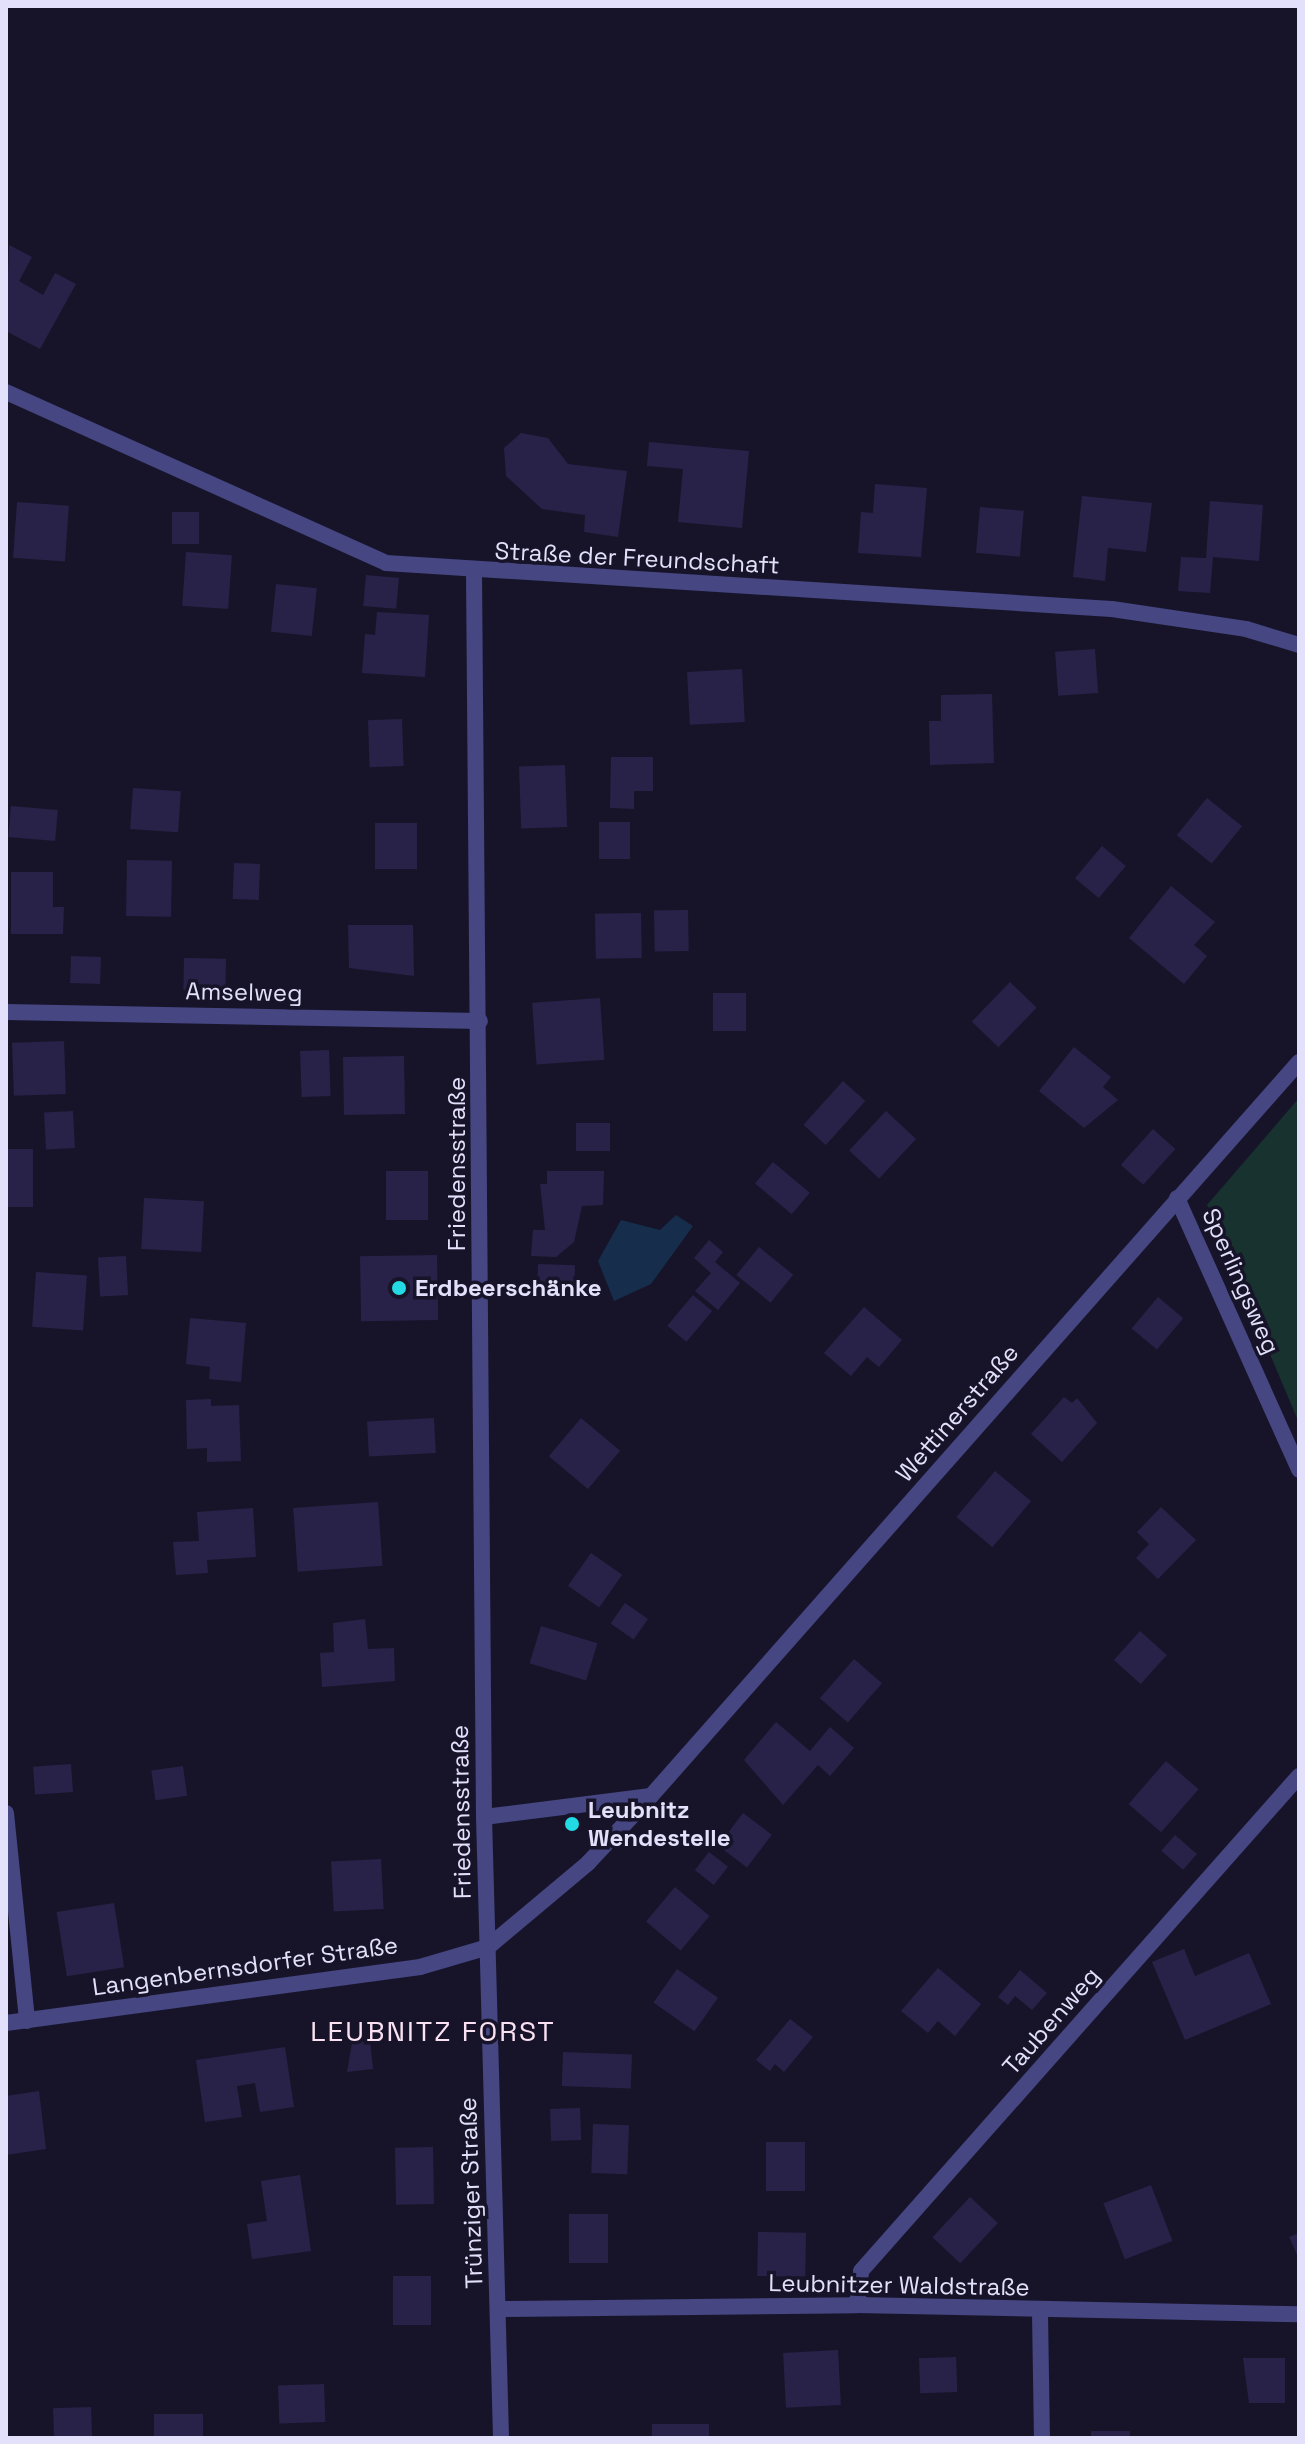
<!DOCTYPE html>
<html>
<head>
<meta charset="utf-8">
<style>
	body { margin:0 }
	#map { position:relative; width:1305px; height:2444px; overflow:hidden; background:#171429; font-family:"Space Grotesk",sans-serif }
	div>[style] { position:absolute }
	.green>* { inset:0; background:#183230 }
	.water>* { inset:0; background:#162d4b }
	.building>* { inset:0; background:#282248; transform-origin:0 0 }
	.minor>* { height:16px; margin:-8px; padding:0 8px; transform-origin:8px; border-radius:8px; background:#454682 }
	.tertiary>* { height:16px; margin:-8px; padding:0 8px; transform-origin:8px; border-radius:8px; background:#454682 }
	.dots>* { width:22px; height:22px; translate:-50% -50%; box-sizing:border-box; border:4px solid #171429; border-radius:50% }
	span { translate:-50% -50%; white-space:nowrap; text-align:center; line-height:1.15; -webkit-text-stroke:7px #171429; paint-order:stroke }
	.street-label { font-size:24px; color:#e2e0fb }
	.poi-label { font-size:24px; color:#e2e0fb; font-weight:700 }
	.left { translate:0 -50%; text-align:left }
	.quarter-label { font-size:28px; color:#fbe2f3; letter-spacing:2px }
	.frame { position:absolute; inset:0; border:8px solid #e2e0fb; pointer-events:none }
</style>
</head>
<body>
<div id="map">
	<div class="green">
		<i style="clip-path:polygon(1299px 1098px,1299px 1423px,1207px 1205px)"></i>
	</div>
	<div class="water">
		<i style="clip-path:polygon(676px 1215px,693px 1226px,651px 1284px,614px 1301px,598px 1261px,621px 1220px,660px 1230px)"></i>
	</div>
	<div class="building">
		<i style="clip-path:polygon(9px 245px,32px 257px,19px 281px,43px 295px,55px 273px,76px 284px,40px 349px,6px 331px)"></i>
		<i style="clip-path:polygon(521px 433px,548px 438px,568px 464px,627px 471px,618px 537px,584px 532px,585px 515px,542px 509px,506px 476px,504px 448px)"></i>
		<i style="clip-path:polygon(649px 442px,749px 451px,742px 528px,678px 522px,683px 469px,647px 466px)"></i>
		<i style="clip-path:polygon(875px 484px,927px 488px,921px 557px,858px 553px,861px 512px,873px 513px)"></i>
		<i style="clip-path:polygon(1082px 496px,1152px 503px,1146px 552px,1108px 548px,1105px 581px,1073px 577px)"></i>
		<i style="clip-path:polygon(1210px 501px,1263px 505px,1259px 561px,1213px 557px,1210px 593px,1178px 591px,1181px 557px,1206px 558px)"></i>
		<i style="left:17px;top:502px;width:52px;height:56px;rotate:4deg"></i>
		<i style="left:980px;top:507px;width:44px;height:46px;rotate:5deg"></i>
		<i style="left:172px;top:512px;width:27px;height:32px"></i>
		<i style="left:186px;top:552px;width:46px;height:54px;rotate:4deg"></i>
		<i style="left:366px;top:575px;width:33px;height:31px;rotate:5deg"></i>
		<i style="left:276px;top:584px;width:41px;height:48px;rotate:6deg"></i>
		<i style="clip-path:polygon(377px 612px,429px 615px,425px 677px,362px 673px,365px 634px,375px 635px)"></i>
		<i style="left:1095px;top:649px;width:44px;height:40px;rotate:86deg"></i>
		<i style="left:742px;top:669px;width:53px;height:55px;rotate:87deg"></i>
		<i style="clip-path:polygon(992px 694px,994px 763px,930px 765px,929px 721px,941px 721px,941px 695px)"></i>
		<i style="left:402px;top:719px;width:47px;height:34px;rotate:88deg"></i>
		<i style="clip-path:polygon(611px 757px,653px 757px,653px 791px,634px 791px,634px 809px,610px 808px)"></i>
		<i style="left:565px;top:765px;width:62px;height:46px;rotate:88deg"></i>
		<i style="left:133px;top:788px;width:48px;height:41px;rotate:4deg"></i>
		<i style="left:1207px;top:798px;width:45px;height:48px;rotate:39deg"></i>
		<i style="left:11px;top:806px;width:47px;height:31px;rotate:5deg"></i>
		<i style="left:599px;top:822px;width:31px;height:37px"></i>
		<i style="left:375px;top:823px;width:42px;height:46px"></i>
		<i style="left:1102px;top:846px;width:31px;height:42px;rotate:40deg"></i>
		<i style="left:127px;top:860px;width:45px;height:56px;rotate:1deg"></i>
		<i style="left:234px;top:863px;width:26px;height:36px;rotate:2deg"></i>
		<i style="clip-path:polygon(11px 872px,53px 872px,53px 907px,64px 907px,63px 934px,11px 934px)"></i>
		<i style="clip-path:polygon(1171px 886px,1215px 922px,1194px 945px,1207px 956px,1184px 984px,1129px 938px)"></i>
		<i style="left:688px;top:910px;width:41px;height:34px;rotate:89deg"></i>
		<i style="left:641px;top:913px;width:45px;height:46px;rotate:89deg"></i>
		<i style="clip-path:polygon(348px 925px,413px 925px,414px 976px,349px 968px)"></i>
		<i style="left:71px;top:956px;width:30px;height:27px;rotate:2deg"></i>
		<i style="left:184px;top:958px;width:42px;height:32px;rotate:1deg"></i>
		<i style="left:1010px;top:982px;width:37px;height:55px;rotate:44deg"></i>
		<i style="left:713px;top:993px;width:33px;height:38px"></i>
		<i style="left:600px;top:998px;width:62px;height:68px;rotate:86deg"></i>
		<i style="left:64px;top:1041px;width:53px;height:52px;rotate:88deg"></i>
		<i style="clip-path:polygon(1074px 1047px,1111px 1077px,1103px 1087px,1118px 1100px,1084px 1128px,1039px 1091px)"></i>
		<i style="left:329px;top:1050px;width:46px;height:29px;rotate:88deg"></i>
		<i style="left:404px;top:1056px;width:58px;height:61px;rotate:89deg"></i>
		<i style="left:843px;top:1081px;width:30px;height:59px;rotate:42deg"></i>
		<i style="left:73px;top:1111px;width:37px;height:29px;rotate:87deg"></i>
		<i style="left:886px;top:1111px;width:41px;height:54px;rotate:43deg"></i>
		<i style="left:576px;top:1123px;width:34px;height:28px"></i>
		<i style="left:1153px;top:1129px;width:30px;height:48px;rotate:42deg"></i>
		<i style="left:6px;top:1149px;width:27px;height:58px"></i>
		<i style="left:773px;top:1162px;width:48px;height:28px;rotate:40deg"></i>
		<i style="left:386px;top:1171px;width:42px;height:49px"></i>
		<i style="clip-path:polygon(547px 1171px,604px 1171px,603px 1205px,582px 1206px,574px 1242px,556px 1257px,531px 1256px,533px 1230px,545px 1230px,540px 1184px,547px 1184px)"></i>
		<i style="left:144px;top:1198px;width:60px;height:51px;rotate:3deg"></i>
		<i style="clip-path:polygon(709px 1240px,723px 1252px,715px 1262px,740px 1283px,718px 1310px,695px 1291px,711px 1273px,694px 1258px)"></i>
		<i style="left:759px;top:1247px;width:44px;height:36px;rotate:39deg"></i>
		<i style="left:437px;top:1255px;width:65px;height:77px;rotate:89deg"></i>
		<i style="left:126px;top:1256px;width:39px;height:28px;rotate:87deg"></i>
		<i style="left:538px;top:1264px;width:37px;height:27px;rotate:2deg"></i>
		<i style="left:36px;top:1272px;width:51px;height:55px;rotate:4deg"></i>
		<i style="left:693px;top:1295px;width:25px;height:40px;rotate:40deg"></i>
		<i style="left:1158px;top:1297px;width:33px;height:41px;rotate:40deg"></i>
		<i style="clip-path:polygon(864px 1307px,902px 1340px,879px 1367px,867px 1357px,851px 1376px,824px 1353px)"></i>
		<i style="clip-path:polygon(190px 1318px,246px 1323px,241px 1382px,209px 1379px,210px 1367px,186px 1364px)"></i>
		<i style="clip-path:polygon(1064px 1397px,1072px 1403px,1077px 1398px,1097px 1423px,1062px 1462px,1031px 1434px)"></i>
		<i style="clip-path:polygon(211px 1399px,211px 1406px,239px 1405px,241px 1461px,207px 1462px,207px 1448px,187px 1449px,186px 1400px)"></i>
		<i style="left:434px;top:1418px;width:35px;height:67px;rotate:87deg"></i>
		<i style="left:581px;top:1418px;width:51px;height:50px;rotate:40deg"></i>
		<i style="left:995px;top:1471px;width:47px;height:60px;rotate:40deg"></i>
		<i style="left:378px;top:1502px;width:64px;height:85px;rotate:86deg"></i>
		<i style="clip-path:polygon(1161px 1507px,1196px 1540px,1158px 1579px,1136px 1558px,1149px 1544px,1137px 1532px)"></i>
		<i style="clip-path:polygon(253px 1508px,256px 1557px,207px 1560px,208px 1573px,176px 1575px,173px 1542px,199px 1541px,197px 1512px)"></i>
		<i style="left:591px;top:1553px;width:38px;height:40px;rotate:35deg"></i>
		<i style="left:625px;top:1603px;width:28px;height:25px;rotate:35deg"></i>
		<i style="clip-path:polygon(365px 1619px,368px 1649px,394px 1648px,395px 1681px,322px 1687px,320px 1653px,334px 1652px,333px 1623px)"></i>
		<i style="left:541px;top:1626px;width:59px;height:39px;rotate:17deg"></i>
		<i style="left:1140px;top:1631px;width:36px;height:39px;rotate:42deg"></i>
		<i style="left:854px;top:1659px;width:37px;height:52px;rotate:41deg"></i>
		<i style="clip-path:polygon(776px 1722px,810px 1751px,830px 1727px,854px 1748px,830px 1776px,818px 1765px,783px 1805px,744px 1760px)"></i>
		<i style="left:1166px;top:1761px;width:43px;height:57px;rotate:41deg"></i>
		<i style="left:71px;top:1764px;width:28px;height:38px;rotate:86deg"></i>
		<i style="left:183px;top:1766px;width:30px;height:32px;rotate:82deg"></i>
		<i style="left:743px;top:1813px;width:36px;height:41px;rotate:37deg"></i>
		<i style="left:1175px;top:1835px;width:29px;height:21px;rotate:41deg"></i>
		<i style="left:709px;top:1852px;width:24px;height:23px;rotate:38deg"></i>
		<i style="left:381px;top:1859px;width:50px;height:50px;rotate:87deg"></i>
		<i style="left:675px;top:1887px;width:45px;height:45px;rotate:40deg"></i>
		<i style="left:114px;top:1903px;width:65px;height:58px;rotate:81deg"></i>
		<i style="clip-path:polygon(1184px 1949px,1195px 1976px,1249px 1953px,1271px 2004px,1185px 2040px,1152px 1962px)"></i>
		<i style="clip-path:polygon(938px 1968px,981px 2004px,955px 2036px,938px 2021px,928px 2033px,901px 2011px)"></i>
		<i style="left:677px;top:1969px;width:50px;height:41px;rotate:35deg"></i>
		<i style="clip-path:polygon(1020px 1970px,1047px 1993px,1032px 2010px,1015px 1996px,1008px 2005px,998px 1997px)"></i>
		<i style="clip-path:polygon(790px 2019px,813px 2037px,784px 2072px,775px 2064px,770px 2071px,756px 2060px)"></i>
		<i style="clip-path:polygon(370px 2041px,373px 2069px,347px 2072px,352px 2043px)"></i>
		<i style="clip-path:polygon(285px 2047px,294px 2107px,260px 2112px,255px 2083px,237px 2086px,242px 2117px,205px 2122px,196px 2060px)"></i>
		<i style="left:563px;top:2052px;width:69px;height:34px;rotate:2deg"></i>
		<i style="clip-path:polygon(39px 2091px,46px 2149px,6px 2155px,6px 2096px)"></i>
		<i style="left:580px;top:2108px;width:32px;height:30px;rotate:88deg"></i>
		<i style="left:593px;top:2124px;width:36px;height:49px;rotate:2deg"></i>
		<i style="left:766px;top:2142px;width:39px;height:49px"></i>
		<i style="left:433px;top:2147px;width:57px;height:38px;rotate:89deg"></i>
		<i style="clip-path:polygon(300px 2175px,311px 2251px,252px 2259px,247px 2224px,267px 2221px,261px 2181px)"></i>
		<i style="left:1151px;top:2185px;width:60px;height:51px;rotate:69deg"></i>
		<i style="left:970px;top:2197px;width:38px;height:55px;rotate:43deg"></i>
		<i style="left:569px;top:2214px;width:39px;height:49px"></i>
		<i style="left:758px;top:2232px;width:48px;height:44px;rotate:1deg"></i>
		<i style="clip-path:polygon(1299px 2233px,1299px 2259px,1289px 2237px)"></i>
		<i style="left:393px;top:2276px;width:38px;height:49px"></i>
		<i style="left:838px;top:2350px;width:55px;height:55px;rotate:87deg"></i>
		<i style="left:956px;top:2357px;width:35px;height:37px;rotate:88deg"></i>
		<i style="clip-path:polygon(1243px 2358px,1285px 2358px,1285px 2403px,1249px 2403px)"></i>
		<i style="left:324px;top:2384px;width:38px;height:46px;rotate:88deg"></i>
		<i style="left:91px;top:2407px;width:31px;height:38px;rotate:88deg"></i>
		<i style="left:203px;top:2414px;width:24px;height:49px;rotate:90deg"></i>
		<i style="left:652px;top:2424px;width:57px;height:14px"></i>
		<i style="left:1091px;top:2431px;width:39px;height:7px"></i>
	</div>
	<div class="minor">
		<i style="left:6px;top:392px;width:417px;rotate:24.2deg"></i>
		<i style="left:386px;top:563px;width:727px;rotate:3.63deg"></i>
		<i style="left:1112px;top:609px;width:135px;rotate:8.5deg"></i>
		<i style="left:1246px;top:629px;width:55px;rotate:16.8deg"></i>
		<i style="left:474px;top:572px;width:1245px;rotate:89.54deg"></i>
		<i style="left:484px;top:1817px;width:621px;rotate:88.43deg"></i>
		<i style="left:6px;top:1012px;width:474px;rotate:1.1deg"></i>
		<i style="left:1177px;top:1198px;width:298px;rotate:65.8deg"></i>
		<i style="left:6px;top:1813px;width:209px;rotate:84.2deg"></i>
		<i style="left:484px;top:1817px;width:168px;rotate:-7.2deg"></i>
		<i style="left:857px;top:2305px;width:34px;rotate:-83deg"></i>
		<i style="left:861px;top:2271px;width:661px;rotate:-48.5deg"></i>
		<i style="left:499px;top:2309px;width:358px;rotate:-0.6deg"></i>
		<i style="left:857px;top:2305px;width:442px;rotate:1.2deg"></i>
		<i style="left:1040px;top:2313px;width:125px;rotate:89.1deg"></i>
	</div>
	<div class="tertiary">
		<i style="left:6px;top:2023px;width:418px;rotate:-7.7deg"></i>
		<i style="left:420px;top:1967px;width:71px;rotate:-16.4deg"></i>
		<i style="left:488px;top:1947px;width:131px;rotate:-40deg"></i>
		<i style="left:588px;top:1863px;width:92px;rotate:-46.8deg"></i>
		<i style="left:651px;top:1796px;width:979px;rotate:-48.56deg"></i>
	</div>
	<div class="dots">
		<i style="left:399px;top:1288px;background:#23dae4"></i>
		<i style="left:572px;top:1824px;background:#23dae4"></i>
	</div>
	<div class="street-label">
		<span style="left:637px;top:558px;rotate:3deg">Straße der Freundschaft</span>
		<span style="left:244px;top:992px;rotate:1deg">Amselweg</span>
		<span style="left:457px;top:1164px;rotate:-90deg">Friedensstraße</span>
		<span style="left:1241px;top:1281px;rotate:66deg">Sperlingsweg</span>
		<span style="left:957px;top:1413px;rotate:-49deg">Wettinerstraße</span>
		<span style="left:461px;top:1812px;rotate:-91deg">Friedensstraße</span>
		<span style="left:245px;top:1966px;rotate:-8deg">Langenbernsdorfer Straße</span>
		<span style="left:1051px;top:2021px;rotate:-49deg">Taubenweg</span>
		<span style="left:471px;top:2193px;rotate:-92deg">Trünziger Straße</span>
		<span style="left:899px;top:2285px;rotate:1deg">Leubnitzer Waldstraße</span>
	</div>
	<div class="poi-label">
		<span class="left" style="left:415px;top:1288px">Erdbeerschänke</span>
		<span class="left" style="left:588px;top:1824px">Leubnitz<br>Wendestelle</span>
	</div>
	<div class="quarter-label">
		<span style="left:433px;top:2031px">LEUBNITZ FORST</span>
	</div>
	<div class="frame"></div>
</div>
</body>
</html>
